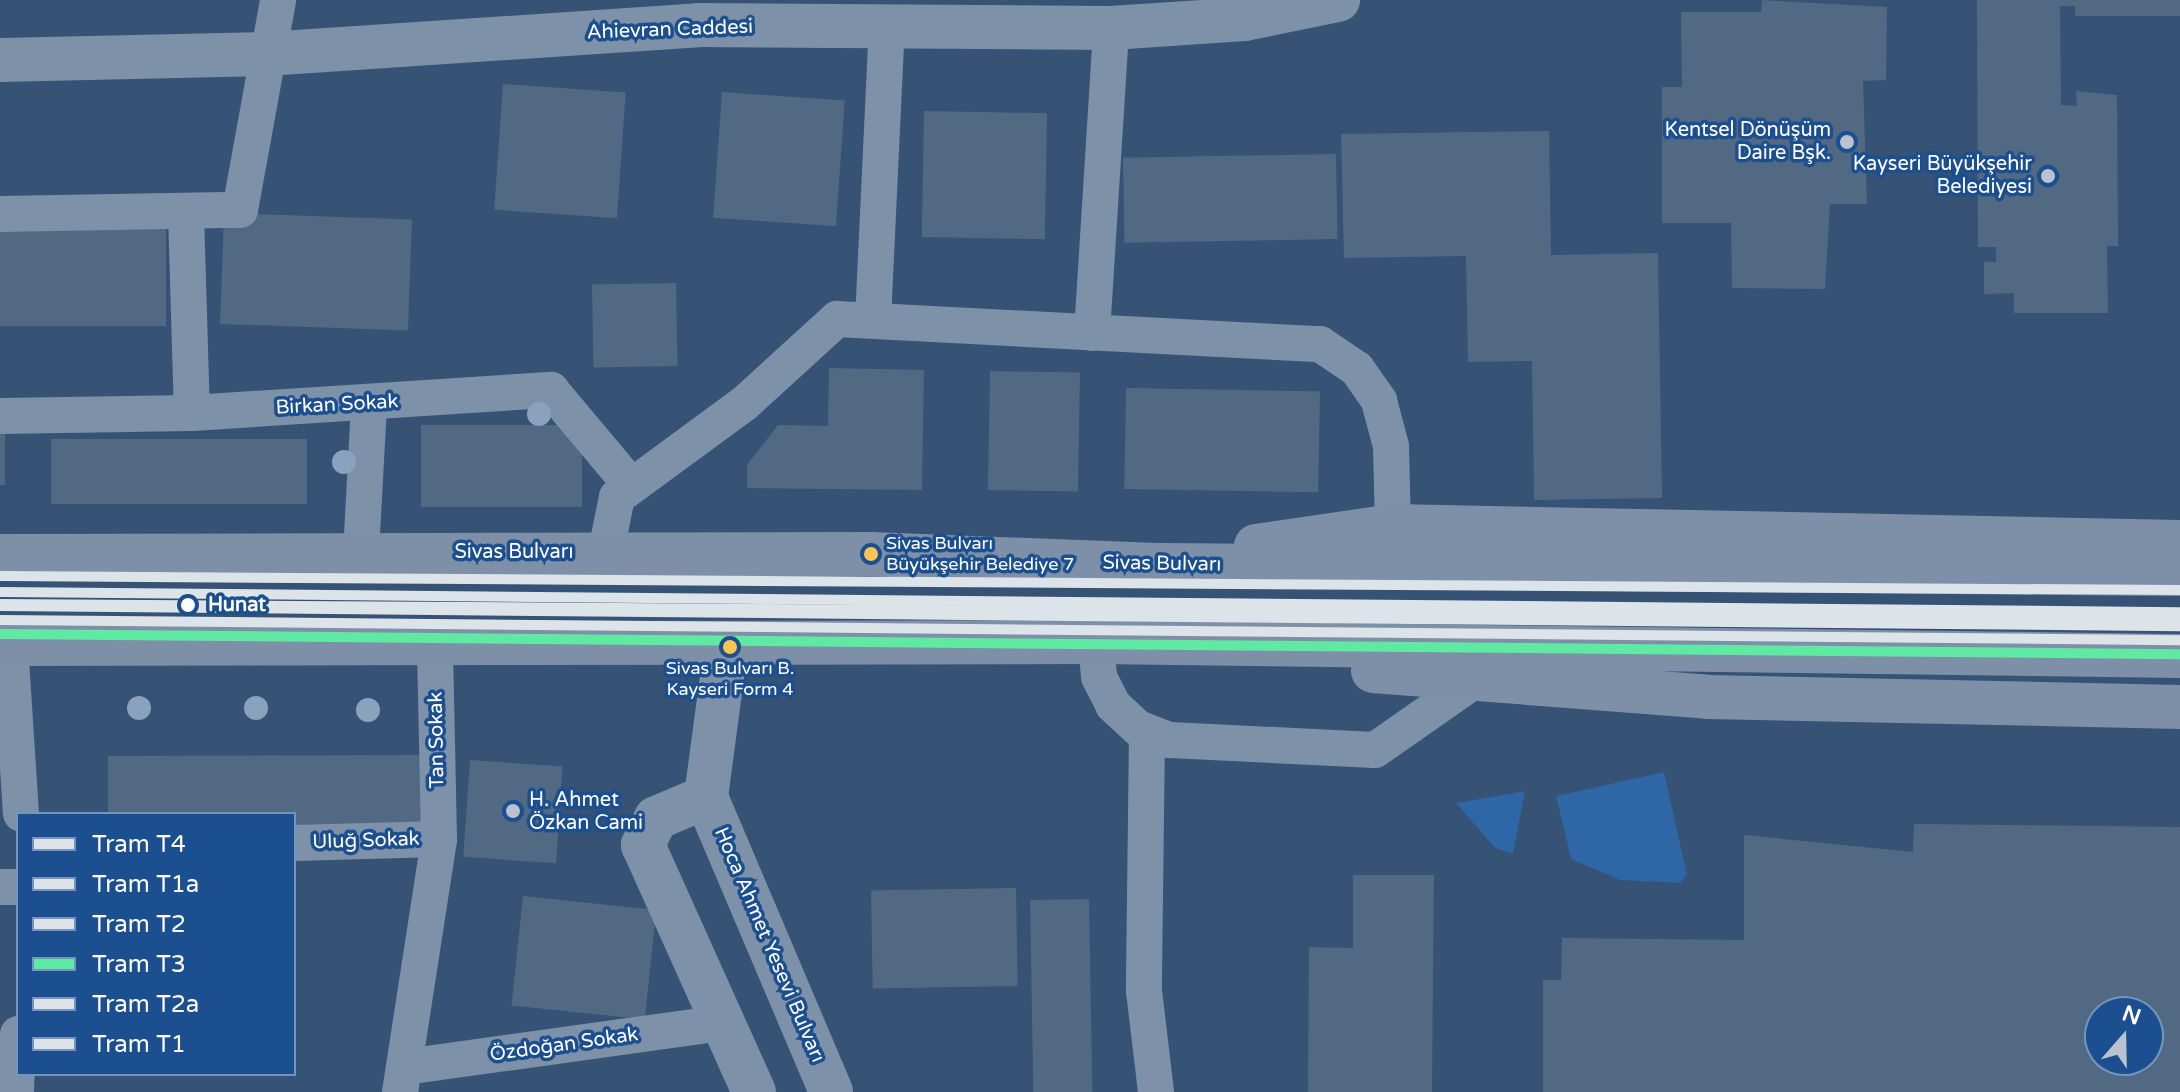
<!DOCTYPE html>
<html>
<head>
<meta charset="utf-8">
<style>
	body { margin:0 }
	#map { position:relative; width:2180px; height:1092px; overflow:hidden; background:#365274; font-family:"Varela Round",sans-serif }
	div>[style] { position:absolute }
	.green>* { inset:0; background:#2f66a5 }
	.building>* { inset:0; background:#526984; transform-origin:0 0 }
	.minor>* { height:36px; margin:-18px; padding:0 18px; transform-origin:18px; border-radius:18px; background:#7d92a8 }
	.tertiary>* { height:44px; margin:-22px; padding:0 22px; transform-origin:22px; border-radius:22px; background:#7d92a8 }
	.trunk>* { height:44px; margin:-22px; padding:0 22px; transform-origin:22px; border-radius:22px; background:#7e90a7 }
	.tram-1>* { height:10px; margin:-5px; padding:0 5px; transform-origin:5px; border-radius:5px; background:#dce3e9 }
	.tram-2>* { height:10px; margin:-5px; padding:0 5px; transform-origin:5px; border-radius:5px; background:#dce3e9 }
	.tram-3>* { height:10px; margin:-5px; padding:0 5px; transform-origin:5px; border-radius:5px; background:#dce3e9 }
	.tram-4>* { height:10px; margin:-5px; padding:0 5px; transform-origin:5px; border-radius:5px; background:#60e9a3 }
	.tram-5>* { height:10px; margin:-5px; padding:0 5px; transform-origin:5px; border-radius:5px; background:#dce3e9 }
	.tram-6>* { height:10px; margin:-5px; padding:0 5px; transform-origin:5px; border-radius:5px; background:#dce3e9 }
	.trees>* { width:24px; height:24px; margin:-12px; border-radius:50%; background:#8aa2be }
	.dots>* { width:22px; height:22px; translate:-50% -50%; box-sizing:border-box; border:4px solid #1b4f8f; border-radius:50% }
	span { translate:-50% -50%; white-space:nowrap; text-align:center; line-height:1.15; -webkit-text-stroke:7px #1b4f8f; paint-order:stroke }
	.bus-label { font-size:18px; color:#fff }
	.left { translate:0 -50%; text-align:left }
	.street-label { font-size:20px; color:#fff }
	.poi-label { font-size:20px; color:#fff }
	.right { translate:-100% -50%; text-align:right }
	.stop-label { font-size:20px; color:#fff; font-weight:700 }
	.legend { position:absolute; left:16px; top:812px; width:280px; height:264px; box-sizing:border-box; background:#1b4f8f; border:2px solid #7695bc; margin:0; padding:10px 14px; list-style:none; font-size:24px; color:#fff }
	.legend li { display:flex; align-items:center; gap:16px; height:40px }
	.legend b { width:40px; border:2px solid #7695bc }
	.north { position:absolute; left:2084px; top:996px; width:80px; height:80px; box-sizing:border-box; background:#1b4f8f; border:2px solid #7695bc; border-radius:50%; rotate:20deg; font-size:22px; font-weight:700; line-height:32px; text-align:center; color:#fff }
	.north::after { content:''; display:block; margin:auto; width:28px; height:36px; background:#b9c2ce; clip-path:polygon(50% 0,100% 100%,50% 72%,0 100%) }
</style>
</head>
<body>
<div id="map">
	<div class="green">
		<i style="clip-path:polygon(1664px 772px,1687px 875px,1680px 883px,1620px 880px,1571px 859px,1556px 796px)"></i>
		<i style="clip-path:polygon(1525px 791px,1513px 854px,1495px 848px,1456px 803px)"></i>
	</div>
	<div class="building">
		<i style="clip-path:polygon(1762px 0,1887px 7px,1886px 80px,1863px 81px,1867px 204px,1830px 204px,1825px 289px,1732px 288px,1731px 223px,1662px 223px,1662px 87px,1682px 87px,1681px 12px,1761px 12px)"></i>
		<i style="clip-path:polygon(1977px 0,2180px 0,2180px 16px,2075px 16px,2075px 6px,2060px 6px,2061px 105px,2077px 106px,2076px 91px,2117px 95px,2118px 246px,2107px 246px,2108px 313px,2014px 313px,2014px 293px,1984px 294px,1984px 262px,1996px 262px,1996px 247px,1978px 247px)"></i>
		<i style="left:503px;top:84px;width:123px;height:126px;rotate:4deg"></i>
		<i style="left:722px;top:92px;width:123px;height:126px;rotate:4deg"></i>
		<i style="left:924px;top:111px;width:123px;height:126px;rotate:1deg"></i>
		<i style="clip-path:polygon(1549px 131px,1551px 255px,1658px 253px,1662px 498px,1534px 500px,1532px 361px,1468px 362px,1466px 256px,1344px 258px,1341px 134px)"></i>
		<i style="left:1336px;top:154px;width:85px;height:213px;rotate:89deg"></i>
		<i style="left:224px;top:213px;width:188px;height:111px;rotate:2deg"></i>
		<i style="left:0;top:224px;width:166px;height:102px"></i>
		<i style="left:676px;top:283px;width:83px;height:84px;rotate:89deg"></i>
		<i style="clip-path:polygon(829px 368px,924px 370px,922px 490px,747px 488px,747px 465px,778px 425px,828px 426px)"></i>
		<i style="left:990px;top:371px;width:90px;height:119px;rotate:1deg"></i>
		<i style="left:1126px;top:388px;width:194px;height:101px;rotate:1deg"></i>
		<i style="left:0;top:420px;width:5px;height:65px"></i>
		<i style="left:421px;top:425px;width:161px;height:82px"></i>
		<i style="left:51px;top:439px;width:256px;height:65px"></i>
		<i style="clip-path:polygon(430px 755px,430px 831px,294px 832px,294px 814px,108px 814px,108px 756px)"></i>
		<i style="left:470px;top:760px;width:93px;height:97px;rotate:4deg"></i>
		<i style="clip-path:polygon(evenodd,1914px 824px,2180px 827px,2180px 1092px,1543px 1092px,1543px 980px,1561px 980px,1562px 938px,1744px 940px,1744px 835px,1913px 852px,1914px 824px,2100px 1012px,2148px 1012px,2148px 1060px,2100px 1060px,2100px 1012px)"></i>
		<i style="clip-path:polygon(1353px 875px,1434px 875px,1432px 1092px,1308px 1092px,1309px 947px,1353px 948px)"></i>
		<i style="left:1016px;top:888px;width:98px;height:145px;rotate:89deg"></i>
		<i style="left:523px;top:896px;width:134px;height:110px;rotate:6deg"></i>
		<i style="left:1089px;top:899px;width:193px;height:59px;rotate:89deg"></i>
	</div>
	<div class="minor">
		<i style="left:186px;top:213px;width:200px;rotate:88.3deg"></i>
		<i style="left:0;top:214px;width:240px;rotate:-1deg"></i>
		<i style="left:240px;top:210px;width:213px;rotate:-79.7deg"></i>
		<i style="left:873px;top:320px;width:292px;rotate:-87.3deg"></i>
		<i style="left:1092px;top:333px;width:306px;rotate:-86.4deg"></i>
		<i style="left:0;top:416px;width:192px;rotate:-0.9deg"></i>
		<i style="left:192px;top:413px;width:360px;rotate:-3.7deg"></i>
		<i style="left:551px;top:390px;width:123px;rotate:50deg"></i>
		<i style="left:606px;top:551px;width:55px;rotate:-78.5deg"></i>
		<i style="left:617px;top:497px;width:159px;rotate:-36.3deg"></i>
		<i style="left:745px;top:403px;width:125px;rotate:-42.4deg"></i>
		<i style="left:837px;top:319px;width:484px;rotate:3deg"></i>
		<i style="left:1320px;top:344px;width:45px;rotate:34deg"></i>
		<i style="left:1357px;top:369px;width:39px;rotate:55deg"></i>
		<i style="left:1379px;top:401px;width:47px;rotate:75.1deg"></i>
		<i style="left:1391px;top:446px;width:80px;rotate:88.6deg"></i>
		<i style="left:361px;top:553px;width:149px;rotate:-86.9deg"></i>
		<i style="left:1096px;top:642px;width:35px;rotate:85deg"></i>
		<i style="left:1099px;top:677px;width:31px;rotate:63deg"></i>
		<i style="left:1113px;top:705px;width:34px;rotate:43deg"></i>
		<i style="left:1138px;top:728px;width:34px;rotate:21deg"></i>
		<i style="left:1170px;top:740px;width:205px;rotate:2.8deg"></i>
		<i style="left:1375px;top:750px;width:121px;rotate:-34.9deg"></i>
		<i style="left:10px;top:644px;width:170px;rotate:86.3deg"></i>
		<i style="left:1147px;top:733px;width:258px;rotate:90.7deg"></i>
		<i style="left:1144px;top:991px;width:102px;rotate:83.2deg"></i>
		<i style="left:294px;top:843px;width:145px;rotate:-1.6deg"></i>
		<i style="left:0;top:887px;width:18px"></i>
		<i style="left:405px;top:1067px;width:322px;rotate:-7.9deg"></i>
		<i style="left:16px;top:1092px;width:58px;rotate:-88deg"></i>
		<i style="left:400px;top:1092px;width:256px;rotate:-81.2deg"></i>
		<i style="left:439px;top:839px;width:197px;rotate:-91.2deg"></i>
	</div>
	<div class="tertiary">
		<i style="left:0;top:60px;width:266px;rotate:-1.3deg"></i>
		<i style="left:266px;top:54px;width:433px;rotate:-3.8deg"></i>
		<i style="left:698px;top:25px;width:413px;rotate:0.4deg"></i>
		<i style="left:1111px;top:28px;width:134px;rotate:-3.8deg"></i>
		<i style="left:1245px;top:19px;width:95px;rotate:-11.5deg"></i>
		<i style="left:726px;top:647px;width:151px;rotate:97.6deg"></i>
		<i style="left:706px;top:797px;width:320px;rotate:67deg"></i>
		<i style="left:706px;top:797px;width:54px;rotate:157.2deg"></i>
		<i style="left:656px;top:818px;width:30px;rotate:116deg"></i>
		<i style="left:643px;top:845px;width:271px;rotate:65.8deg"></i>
	</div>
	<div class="trunk">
		<i style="left:1256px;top:546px;width:138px;rotate:-8.3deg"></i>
		<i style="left:1393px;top:526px;width:787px;rotate:1.16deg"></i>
		<i style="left:0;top:556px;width:871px;rotate:-0.13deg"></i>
		<i style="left:871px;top:554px;width:292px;rotate:2.2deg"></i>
		<i style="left:1163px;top:565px;width:1017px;rotate:0.51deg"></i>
		<i style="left:0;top:644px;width:1096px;rotate:-0.1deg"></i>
		<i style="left:1096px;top:642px;width:1084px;rotate:0.74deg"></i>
		<i style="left:1373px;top:671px;width:336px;rotate:4.4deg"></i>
		<i style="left:1708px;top:697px;width:472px;rotate:1.2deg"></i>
	</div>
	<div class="tram-1">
		<i style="left:0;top:606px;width:2180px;rotate:0.53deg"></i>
	</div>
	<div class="tram-2">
		<i style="left:0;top:620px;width:2180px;rotate:0.53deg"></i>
	</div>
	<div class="tram-3">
		<i style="left:0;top:592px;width:2180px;rotate:0.53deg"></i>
	</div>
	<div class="tram-4">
		<i style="left:0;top:634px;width:2180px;rotate:0.53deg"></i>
	</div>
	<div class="tram-5">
		<i style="left:0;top:604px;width:2180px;rotate:0.37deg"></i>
	</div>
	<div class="tram-6">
		<i style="left:0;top:576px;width:2180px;rotate:0.37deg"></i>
	</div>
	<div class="trees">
		<i style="left:539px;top:414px"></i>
		<i style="left:344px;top:462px"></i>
		<i style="left:139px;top:708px"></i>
		<i style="left:256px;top:708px"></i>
		<i style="left:368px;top:710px"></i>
	</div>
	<div class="dots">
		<i style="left:1847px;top:142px;background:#b9c2ce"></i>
		<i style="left:2048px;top:176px;background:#b9c2ce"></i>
		<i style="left:871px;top:554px;background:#fcc553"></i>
		<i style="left:188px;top:605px;background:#fff"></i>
		<i style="left:730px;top:647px;background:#fcc553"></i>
		<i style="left:513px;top:811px;background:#b9c2ce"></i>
	</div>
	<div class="bus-label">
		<span class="left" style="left:886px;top:554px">Sivas Bulvarı<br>Büyükşehir Belediye 7</span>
		<span style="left:730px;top:679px">Sivas Bulvarı B.<br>Kayseri Form 4</span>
	</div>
	<div class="street-label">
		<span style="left:670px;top:30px;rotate:-2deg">Ahievran Caddesi</span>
		<span style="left:337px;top:405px;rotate:-3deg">Birkan Sokak</span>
		<span style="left:514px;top:552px">Sivas Bulvarı</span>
		<span style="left:1162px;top:564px;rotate:1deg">Sivas Bulvarı</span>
		<span style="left:437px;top:740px;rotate:-91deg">Tan Sokak</span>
		<span style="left:366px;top:841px;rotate:-2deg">Uluğ Sokak</span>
		<span style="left:769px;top:945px;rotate:67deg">Hoca Ahmet Yesevi Bulvarı</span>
		<span style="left:564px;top:1045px;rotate:-8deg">Özdoğan Sokak</span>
	</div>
	<div class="poi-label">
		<span class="right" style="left:1831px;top:142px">Kentsel Dönüşüm<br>Daire Bşk.</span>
		<span class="right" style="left:2032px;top:176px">Kayseri Büyükşehir<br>Belediyesi</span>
		<span class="left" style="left:529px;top:812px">H. Ahmet<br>Özkan Cami</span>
	</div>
	<div class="stop-label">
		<span class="left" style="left:208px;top:605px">Hunat</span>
	</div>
	<ul class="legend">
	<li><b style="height:10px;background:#dce3e9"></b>Tram T4</li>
	<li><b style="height:10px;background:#dce3e9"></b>Tram T1a</li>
	<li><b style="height:10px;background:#dce3e9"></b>Tram T2</li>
	<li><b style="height:10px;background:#60e9a3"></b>Tram T3</li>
	<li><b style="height:10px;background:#dce3e9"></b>Tram T2a</li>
	<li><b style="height:10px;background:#dce3e9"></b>Tram T1</li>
	</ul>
	<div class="north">N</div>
</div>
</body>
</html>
